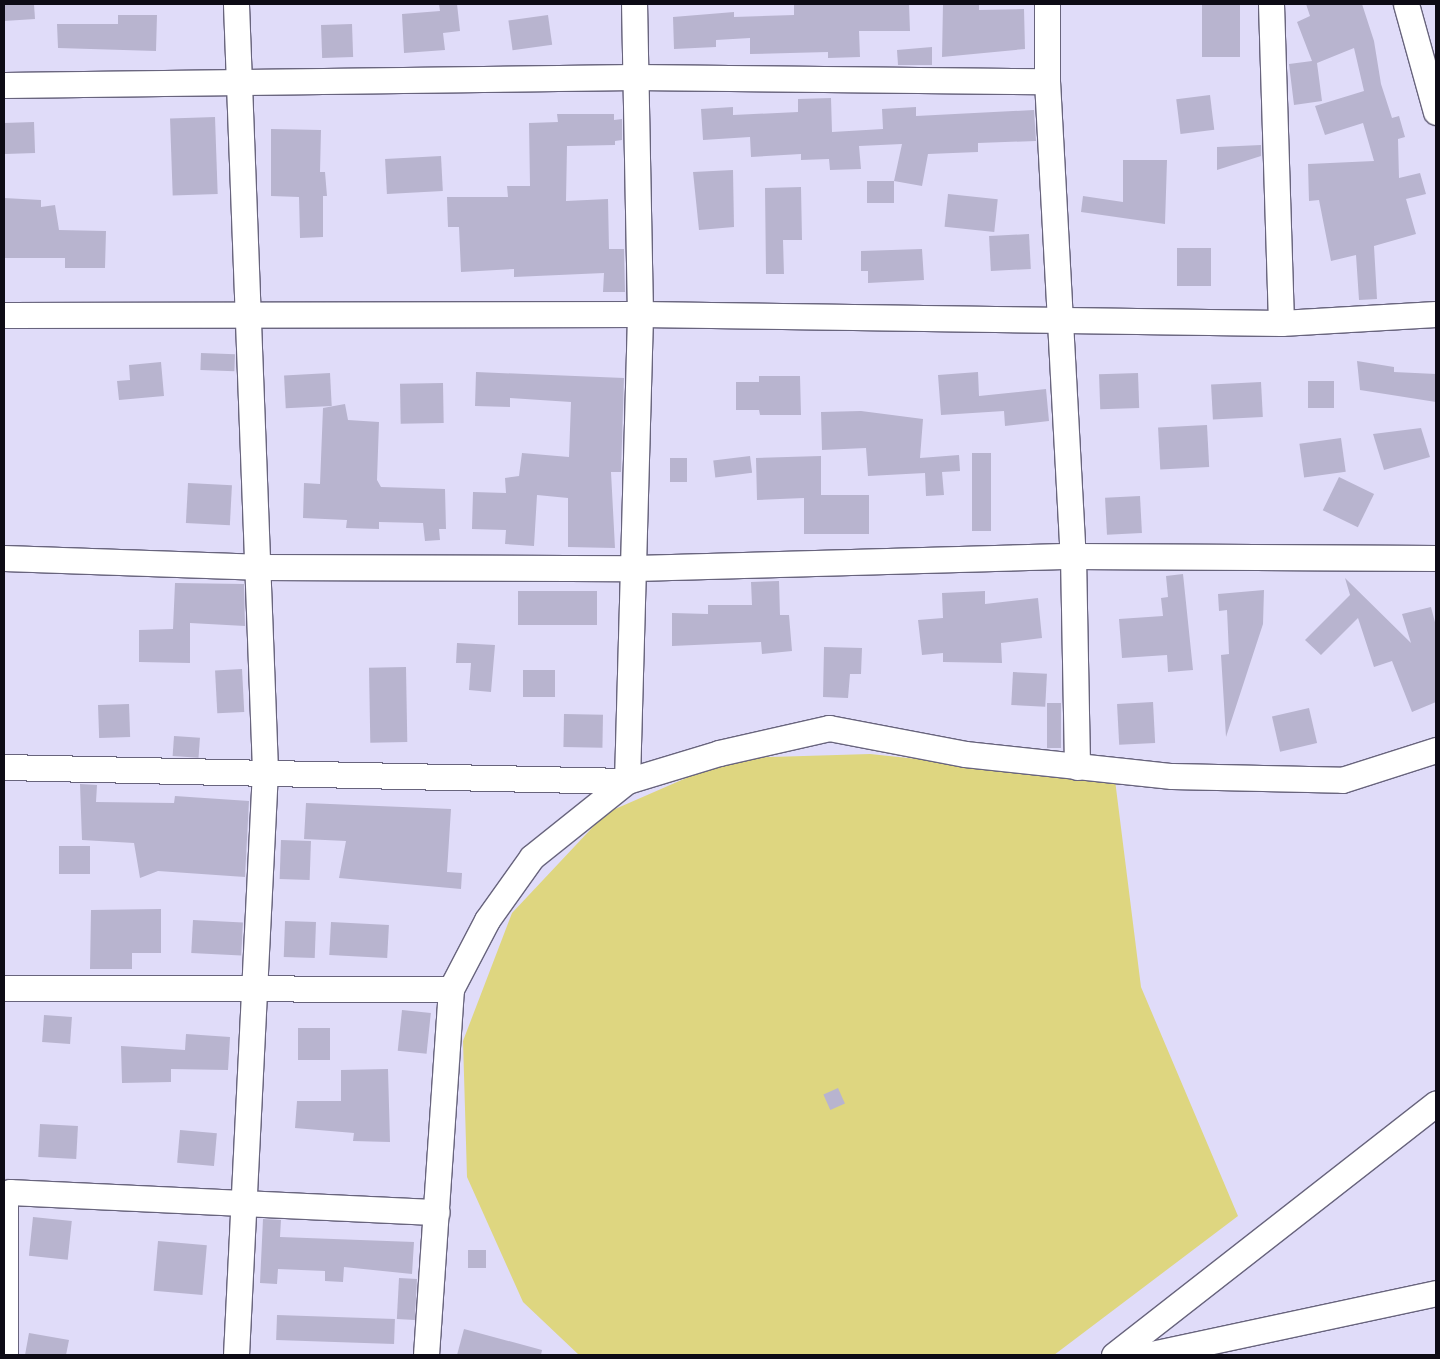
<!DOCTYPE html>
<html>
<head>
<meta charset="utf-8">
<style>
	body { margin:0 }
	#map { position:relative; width:1440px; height:1359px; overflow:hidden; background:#e0dcf9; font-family:"PT Sans Narrow",sans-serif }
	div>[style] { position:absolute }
	.green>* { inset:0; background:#ded680 }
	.building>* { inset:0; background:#b8b4cf; transform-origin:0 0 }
	.roads { filter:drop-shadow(1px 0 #68647d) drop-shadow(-1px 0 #68647d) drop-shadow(0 1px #68647d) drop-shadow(0 -1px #68647d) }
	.minor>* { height:25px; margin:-12.5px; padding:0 12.5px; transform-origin:12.5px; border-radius:12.5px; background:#fff }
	span { translate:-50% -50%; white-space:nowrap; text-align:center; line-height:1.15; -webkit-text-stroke:4.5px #fff; paint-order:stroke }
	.frame { position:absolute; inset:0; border:5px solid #0d0b15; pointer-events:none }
</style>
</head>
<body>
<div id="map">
	<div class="green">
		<i style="clip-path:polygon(870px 754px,1115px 780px,1141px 987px,1238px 1216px,1054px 1355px,579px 1355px,523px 1302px,467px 1177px,463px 1041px,512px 913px,606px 813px,732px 758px)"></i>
	</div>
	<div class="building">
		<i style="clip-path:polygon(4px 4px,34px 4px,35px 19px,4px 21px)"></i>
		<i style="clip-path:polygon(439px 4px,457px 4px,460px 31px,443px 33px,445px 50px,404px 53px,402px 14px,440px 11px)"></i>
		<i style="clip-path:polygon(794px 4px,909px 4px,910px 31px,859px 31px,860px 57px,828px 58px,828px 52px,750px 54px,750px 38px,716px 40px,716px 47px,674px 49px,673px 17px,734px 12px,734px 17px,794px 15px)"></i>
		<i style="clip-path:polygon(943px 4px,979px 4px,979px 10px,1024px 9px,1025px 49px,942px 57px)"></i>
		<i style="left:1202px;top:4px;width:38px;height:53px"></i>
		<i style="clip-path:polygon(1306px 4px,1362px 4px,1374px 41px,1381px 84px,1392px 118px,1399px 116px,1405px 137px,1398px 139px,1399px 178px,1420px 173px,1426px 194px,1406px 199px,1416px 234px,1374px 246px,1377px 299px,1359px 300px,1356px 255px,1331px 261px,1319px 200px,1309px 201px,1308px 164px,1374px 161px,1363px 123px,1325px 135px,1315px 106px,1364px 91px,1354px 48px,1317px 63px,1322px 101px,1294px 105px,1289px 64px,1312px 61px,1297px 22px,1310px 16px)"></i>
		<i style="clip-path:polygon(118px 15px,157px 15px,156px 51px,58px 48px,57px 24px,118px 24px)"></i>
		<i style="left:548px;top:15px;width:30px;height:40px;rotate:82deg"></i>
		<i style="left:352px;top:24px;width:33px;height:31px;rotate:88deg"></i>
		<i style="clip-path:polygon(932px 47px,932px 65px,898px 65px,897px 50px)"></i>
		<i style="left:1210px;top:95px;width:35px;height:34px;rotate:83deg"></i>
		<i style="clip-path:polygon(831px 98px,832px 132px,883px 129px,882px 109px,916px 107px,916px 116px,1034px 110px,1036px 141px,978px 143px,978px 152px,928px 154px,922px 186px,894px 181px,902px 144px,859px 146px,861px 169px,830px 170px,829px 159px,801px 160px,801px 154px,751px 157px,750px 137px,703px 140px,701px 109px,733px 107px,733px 115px,798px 112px,798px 99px)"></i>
		<i style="clip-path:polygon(557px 114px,614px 114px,614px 120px,622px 119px,622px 140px,615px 141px,615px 145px,567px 146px,566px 201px,608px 199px,609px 249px,624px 249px,625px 292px,603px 292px,604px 273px,514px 277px,514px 269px,461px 272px,459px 227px,448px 227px,447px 197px,508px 197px,507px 186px,530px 186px,529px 123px,558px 122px)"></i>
		<i style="left:215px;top:117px;width:77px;height:45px;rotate:88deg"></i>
		<i style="left:34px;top:122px;width:31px;height:30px;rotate:88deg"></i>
		<i style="clip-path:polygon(271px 129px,321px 130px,320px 172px,325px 172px,327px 196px,323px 196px,323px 237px,300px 238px,299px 197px,271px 196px)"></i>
		<i style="clip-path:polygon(1261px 145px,1261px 156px,1217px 170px,1217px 147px)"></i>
		<i style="left:441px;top:156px;width:35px;height:56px;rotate:87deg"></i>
		<i style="clip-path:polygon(1123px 160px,1167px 160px,1165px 224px,1081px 212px,1083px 196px,1123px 202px)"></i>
		<i style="clip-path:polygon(733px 170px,734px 227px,699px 230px,693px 172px)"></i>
		<i style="left:867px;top:181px;width:27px;height:22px"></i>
		<i style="clip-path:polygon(801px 187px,802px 240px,783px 240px,784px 274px,766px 274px,765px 188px)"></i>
		<i style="left:948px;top:194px;width:50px;height:33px;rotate:6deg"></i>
		<i style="clip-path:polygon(4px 198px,41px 200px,41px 207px,55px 205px,59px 230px,106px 231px,105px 268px,65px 268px,65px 258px,4px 258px)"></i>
		<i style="left:1029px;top:234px;width:35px;height:40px;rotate:87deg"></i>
		<i style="left:1177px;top:248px;width:34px;height:38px"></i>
		<i style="clip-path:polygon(922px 249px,924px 280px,868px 283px,868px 271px,861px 271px,861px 251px)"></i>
		<i style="left:201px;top:353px;width:34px;height:17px;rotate:2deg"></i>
		<i style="clip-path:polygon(1357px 361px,1394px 367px,1394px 372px,1436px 374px,1436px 402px,1360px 390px)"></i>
		<i style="clip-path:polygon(161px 362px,164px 396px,119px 400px,117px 381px,130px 380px,129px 365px)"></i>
		<i style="clip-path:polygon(476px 372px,624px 378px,621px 472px,611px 472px,615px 548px,568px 547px,568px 498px,537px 495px,534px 546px,505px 544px,506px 530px,472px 529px,473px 492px,506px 493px,505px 478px,519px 476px,522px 453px,569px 457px,571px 402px,510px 398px,510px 407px,475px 406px)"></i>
		<i style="clip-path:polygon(978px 372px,979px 396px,1046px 389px,1049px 421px,1005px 426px,1004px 411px,941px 415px,938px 375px)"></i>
		<i style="left:330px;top:373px;width:33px;height:46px;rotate:87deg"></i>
		<i style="left:1138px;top:373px;width:35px;height:39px;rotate:88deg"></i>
		<i style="clip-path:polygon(759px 376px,800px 376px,801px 415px,760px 415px,759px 410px,736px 410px,736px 382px,759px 382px)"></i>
		<i style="left:1308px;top:381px;width:26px;height:27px"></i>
		<i style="left:1261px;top:382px;width:35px;height:50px;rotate:87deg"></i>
		<i style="left:443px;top:383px;width:40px;height:43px;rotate:89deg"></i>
		<i style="clip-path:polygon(345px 404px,348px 420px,379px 422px,377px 480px,381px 487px,445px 489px,446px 529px,439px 529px,440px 540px,425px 541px,423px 523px,379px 522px,379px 529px,346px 528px,347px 520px,303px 518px,304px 483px,320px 484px,323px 408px)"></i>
		<i style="clip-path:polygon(861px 411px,923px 419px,920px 458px,959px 455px,960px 471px,942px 472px,944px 495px,926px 496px,925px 473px,868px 476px,866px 448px,822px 450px,821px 412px)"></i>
		<i style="left:1207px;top:425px;width:42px;height:49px;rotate:87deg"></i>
		<i style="clip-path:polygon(1421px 428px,1430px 457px,1384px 470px,1373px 434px)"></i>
		<i style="left:1341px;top:438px;width:34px;height:42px;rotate:82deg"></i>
		<i style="left:972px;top:453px;width:19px;height:78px"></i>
		<i style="left:750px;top:456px;width:17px;height:37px;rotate:83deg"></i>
		<i style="clip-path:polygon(821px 456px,821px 495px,869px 495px,869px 534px,804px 534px,804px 498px,757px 500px,756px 458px)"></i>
		<i style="left:670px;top:458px;width:17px;height:24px"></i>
		<i style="left:1339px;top:477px;width:39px;height:37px;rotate:26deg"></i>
		<i style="left:188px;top:483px;width:44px;height:40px;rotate:3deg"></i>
		<i style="left:1140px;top:496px;width:37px;height:35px;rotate:87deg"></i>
		<i style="clip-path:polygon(1183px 574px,1193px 670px,1168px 672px,1167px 655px,1122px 658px,1119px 619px,1163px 616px,1161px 598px,1168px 597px,1166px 576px)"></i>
		<i style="clip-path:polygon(1345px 578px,1411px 643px,1402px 614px,1431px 607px,1436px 626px,1436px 702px,1412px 712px,1392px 661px,1374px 667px,1358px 618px,1321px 655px,1305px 640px,1350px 595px)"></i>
		<i style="clip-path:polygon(779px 581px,780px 615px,789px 615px,792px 651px,762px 654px,761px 642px,672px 646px,672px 613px,708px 614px,708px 605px,752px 605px,751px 582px)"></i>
		<i style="clip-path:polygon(175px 583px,244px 584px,245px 626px,190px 623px,190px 663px,139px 662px,139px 630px,173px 629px)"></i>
		<i style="clip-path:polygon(1264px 590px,1263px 624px,1226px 737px,1221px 655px,1229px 654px,1227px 610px,1219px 611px,1218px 594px)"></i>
		<i style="left:518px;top:591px;width:79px;height:34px"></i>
		<i style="clip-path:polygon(985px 591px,985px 604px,1038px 598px,1042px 638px,1001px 643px,1002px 663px,943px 662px,943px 653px,922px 655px,918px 620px,943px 618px,942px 593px)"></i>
		<i style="clip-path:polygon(457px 643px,495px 645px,491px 692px,469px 690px,471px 663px,456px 663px)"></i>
		<i style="clip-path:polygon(824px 647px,862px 648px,861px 674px,850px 674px,848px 698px,823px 697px)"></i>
		<i style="left:406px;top:667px;width:75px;height:37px;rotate:89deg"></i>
		<i style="left:242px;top:669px;width:43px;height:27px;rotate:87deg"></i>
		<i style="left:523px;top:670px;width:32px;height:27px"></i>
		<i style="left:1013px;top:672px;width:34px;height:33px;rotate:3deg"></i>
		<i style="left:1153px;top:702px;width:41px;height:36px;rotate:87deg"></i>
		<i style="left:1047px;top:703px;width:14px;height:45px"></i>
		<i style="left:129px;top:704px;width:33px;height:31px;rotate:88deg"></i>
		<i style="left:1309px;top:708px;width:36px;height:38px;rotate:77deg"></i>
		<i style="left:564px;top:714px;width:39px;height:33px;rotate:1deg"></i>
		<i style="left:174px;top:736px;width:26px;height:20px;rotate:4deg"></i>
		<i style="clip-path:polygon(80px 784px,97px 785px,96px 802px,174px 803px,175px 796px,249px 801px,245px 877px,158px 871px,140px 878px,134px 843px,82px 840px)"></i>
		<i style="clip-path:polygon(306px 803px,451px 809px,447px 872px,462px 873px,461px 889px,339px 878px,346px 841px,304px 839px)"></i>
		<i style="left:281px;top:840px;width:30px;height:39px;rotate:2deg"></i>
		<i style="left:90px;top:846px;width:28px;height:31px;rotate:90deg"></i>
		<i style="clip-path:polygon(161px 909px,161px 953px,132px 953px,132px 969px,90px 969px,91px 910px)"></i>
		<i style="left:193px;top:920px;width:50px;height:33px;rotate:3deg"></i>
		<i style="left:285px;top:921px;width:31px;height:36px;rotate:2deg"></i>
		<i style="left:331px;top:922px;width:58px;height:33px;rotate:3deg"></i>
		<i style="left:402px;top:1010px;width:29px;height:41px;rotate:6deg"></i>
		<i style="left:44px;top:1015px;width:28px;height:27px;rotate:4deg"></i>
		<i style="left:298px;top:1028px;width:32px;height:32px"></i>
		<i style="clip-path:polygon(186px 1034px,230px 1037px,228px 1070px,171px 1069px,171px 1082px,122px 1083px,121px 1046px,185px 1050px)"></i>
		<i style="clip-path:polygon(388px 1069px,390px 1142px,353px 1141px,354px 1133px,295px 1128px,297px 1101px,341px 1101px,341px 1070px)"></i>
		<i style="left:838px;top:1088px;width:17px;height:16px;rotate:66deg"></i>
		<i style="left:40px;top:1124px;width:38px;height:33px;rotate:3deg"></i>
		<i style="left:180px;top:1130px;width:37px;height:33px;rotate:5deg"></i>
		<i style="left:33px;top:1217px;width:39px;height:39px;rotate:6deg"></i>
		<i style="clip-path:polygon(263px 1219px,281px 1220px,280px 1237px,414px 1242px,412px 1274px,344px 1267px,343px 1282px,325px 1281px,325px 1271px,278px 1269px,277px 1284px,260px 1283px)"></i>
		<i style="left:158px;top:1241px;width:49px;height:50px;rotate:5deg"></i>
		<i style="left:468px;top:1250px;width:18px;height:18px"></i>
		<i style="left:399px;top:1278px;width:18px;height:41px;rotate:3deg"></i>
		<i style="left:277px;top:1315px;width:118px;height:25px;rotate:2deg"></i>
		<i style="clip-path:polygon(464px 1329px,542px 1350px,541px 1355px,457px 1355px)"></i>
		<i style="clip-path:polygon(29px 1333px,69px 1340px,66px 1355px,25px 1355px)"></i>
	</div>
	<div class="roads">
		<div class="minor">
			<i style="left:1047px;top:4px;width:77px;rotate:90deg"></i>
			<i style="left:1047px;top:81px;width:476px;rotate:86.9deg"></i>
			<i style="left:1073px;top:556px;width:211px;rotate:88.9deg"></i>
			<i style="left:1271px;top:4px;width:319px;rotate:88.2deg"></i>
			<i style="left:1406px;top:4px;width:112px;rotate:74.5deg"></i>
			<i style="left:4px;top:85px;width:631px;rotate:-0.73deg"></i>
			<i style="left:635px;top:77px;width:412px;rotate:0.6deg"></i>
			<i style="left:4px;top:315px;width:636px;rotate:-0.09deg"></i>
			<i style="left:640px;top:314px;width:641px;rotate:0.8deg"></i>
			<i style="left:1281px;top:323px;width:155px;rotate:-3.3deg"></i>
			<i style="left:4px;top:558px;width:253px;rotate:2deg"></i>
			<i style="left:257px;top:567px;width:378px;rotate:0.2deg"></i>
			<i style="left:635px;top:568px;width:438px;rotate:-1.6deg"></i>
			<i style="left:1073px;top:556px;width:363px;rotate:0.3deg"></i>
			<i style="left:4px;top:767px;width:623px;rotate:1.29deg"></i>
			<i style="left:627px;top:781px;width:96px;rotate:-16.9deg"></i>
			<i style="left:719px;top:753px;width:113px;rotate:-12.8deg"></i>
			<i style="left:829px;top:728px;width:138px;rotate:10.8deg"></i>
			<i style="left:965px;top:754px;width:208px;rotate:6.1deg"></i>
			<i style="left:1172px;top:776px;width:170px;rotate:1.3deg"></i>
			<i style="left:1342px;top:780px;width:99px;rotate:-17.7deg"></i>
			<i style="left:4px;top:988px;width:447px;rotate:0.1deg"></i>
			<i style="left:5px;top:1355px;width:158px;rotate:-90deg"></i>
			<i style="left:5px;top:1197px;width:7px;rotate:-45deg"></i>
			<i style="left:10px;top:1192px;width:427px;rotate:2.7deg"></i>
			<i style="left:236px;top:1355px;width:586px;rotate:-87.16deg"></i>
			<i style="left:265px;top:770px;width:767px;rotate:-92.17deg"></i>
			<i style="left:426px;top:1355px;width:367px;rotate:-86.1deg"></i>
			<i style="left:451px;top:989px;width:78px;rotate:-62.4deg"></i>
			<i style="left:487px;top:920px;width:77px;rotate:-54.5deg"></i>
			<i style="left:532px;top:857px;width:122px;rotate:-38.7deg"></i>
			<i style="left:627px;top:781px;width:467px;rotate:-88.4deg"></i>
			<i style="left:640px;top:314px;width:310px;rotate:-91.1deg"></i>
			<i style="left:1114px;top:1355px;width:409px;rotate:-38deg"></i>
			<i style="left:1147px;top:1355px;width:296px;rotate:-12.1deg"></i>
		</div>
	</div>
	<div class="frame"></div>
</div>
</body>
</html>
